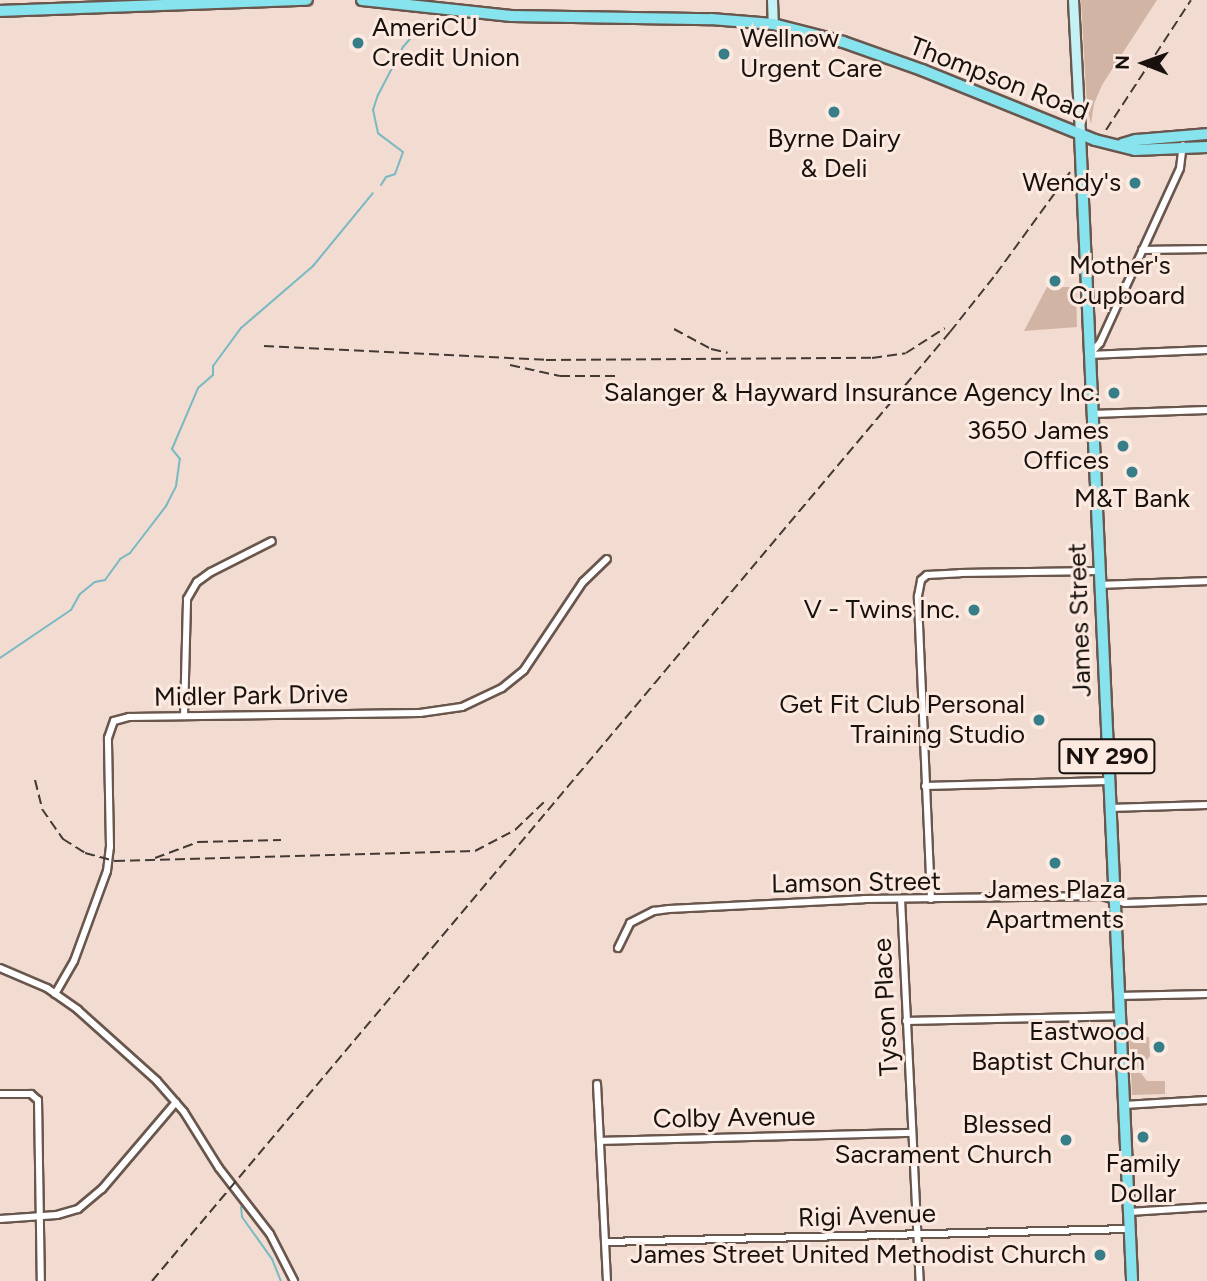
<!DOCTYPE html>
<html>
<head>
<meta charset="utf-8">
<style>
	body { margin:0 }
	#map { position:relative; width:1207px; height:1281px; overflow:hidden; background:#f2dbd1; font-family:Figtree,sans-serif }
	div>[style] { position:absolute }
	.green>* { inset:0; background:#d2b4a5 }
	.stream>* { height:2px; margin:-1px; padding:0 1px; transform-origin:1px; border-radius:1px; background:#78b9c2 }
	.roads { filter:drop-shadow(2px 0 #69564d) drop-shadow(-2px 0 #69564d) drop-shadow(0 2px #69564d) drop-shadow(0 -2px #69564d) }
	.street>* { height:6px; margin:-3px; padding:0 3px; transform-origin:3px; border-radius:3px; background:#fff }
	.secondary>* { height:9px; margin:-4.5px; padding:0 4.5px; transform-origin:4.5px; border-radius:4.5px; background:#c3f1f6 }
	.primary>* { height:10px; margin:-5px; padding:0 5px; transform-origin:5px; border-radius:5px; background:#87e3ed }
	.rail>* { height:2px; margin-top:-1px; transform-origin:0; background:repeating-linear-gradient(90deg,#433934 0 10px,transparent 0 15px) }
	.dots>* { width:19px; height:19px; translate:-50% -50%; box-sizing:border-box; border:4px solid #fceae1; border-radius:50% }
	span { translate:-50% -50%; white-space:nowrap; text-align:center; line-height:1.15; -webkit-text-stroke:6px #fceae1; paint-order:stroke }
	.shield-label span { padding:2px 5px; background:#fceae1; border:2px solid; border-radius:5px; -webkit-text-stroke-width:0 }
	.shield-label { font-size:24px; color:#18110d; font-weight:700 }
	.poi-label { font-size:26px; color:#18110d }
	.left { translate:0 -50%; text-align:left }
	.right { translate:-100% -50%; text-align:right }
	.street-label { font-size:26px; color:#18110d }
	.north { position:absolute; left:1109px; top:28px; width:70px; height:70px; -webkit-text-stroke:5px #fceae1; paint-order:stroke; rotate:271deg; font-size:19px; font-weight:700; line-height:28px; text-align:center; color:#18110d }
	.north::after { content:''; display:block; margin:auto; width:24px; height:32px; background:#18110d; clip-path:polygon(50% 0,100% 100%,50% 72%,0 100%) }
</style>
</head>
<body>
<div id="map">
	<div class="green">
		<i style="clip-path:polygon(1081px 0,1157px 0,1102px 85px,1094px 104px,1091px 124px,1087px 108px)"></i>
		<i style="clip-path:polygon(1047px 287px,1076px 287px,1077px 327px,1024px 331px)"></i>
		<i style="clip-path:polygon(1149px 1037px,1150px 1056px,1140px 1069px,1131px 1069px,1129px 1038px)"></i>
		<i style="clip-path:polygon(1131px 1072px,1140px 1072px,1147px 1081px,1165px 1081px,1165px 1094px,1132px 1095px)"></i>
	</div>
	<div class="stream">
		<i style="left:381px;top:185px;width:9px;rotate:-58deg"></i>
		<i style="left:386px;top:177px;width:9px;rotate:-18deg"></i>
		<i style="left:395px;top:174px;width:23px;rotate:-70deg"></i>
		<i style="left:403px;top:152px;width:31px;rotate:-143deg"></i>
		<i style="left:378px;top:133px;width:24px;rotate:-102deg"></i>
		<i style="left:373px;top:110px;width:16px;rotate:-72deg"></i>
		<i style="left:378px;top:95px;width:54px;rotate:-62.5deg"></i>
		<i style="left:403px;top:47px;width:35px;rotate:-49deg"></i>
		<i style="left:0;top:658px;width:86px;rotate:-34.1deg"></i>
		<i style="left:71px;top:610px;width:18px;rotate:-61deg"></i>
		<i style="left:80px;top:594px;width:19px;rotate:-39deg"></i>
		<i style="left:95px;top:582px;width:10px;rotate:-11deg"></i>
		<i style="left:105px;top:580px;width:26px;rotate:-54deg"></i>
		<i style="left:120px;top:559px;width:12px;rotate:-31deg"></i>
		<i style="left:130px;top:553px;width:59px;rotate:-52.5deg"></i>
		<i style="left:166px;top:506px;width:22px;rotate:-63deg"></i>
		<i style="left:176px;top:486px;width:27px;rotate:-82deg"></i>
		<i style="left:180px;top:459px;width:13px;rotate:-129deg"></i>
		<i style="left:172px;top:449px;width:66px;rotate:-66.9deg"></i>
		<i style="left:198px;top:388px;width:20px;rotate:-41deg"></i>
		<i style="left:213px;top:375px;width:9px;rotate:-90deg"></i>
		<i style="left:213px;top:366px;width:47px;rotate:-53.6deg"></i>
		<i style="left:241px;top:328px;width:95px;rotate:-40.7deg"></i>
		<i style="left:313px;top:266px;width:94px;rotate:-50.6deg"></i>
		<i style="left:241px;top:1207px;width:10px;rotate:84deg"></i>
		<i style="left:242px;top:1217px;width:52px;rotate:54.5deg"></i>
		<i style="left:272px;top:1259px;width:24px;rotate:68deg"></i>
	</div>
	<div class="roads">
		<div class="street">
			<i style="left:1142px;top:250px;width:65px;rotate:-0.9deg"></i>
			<i style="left:1090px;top:354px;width:15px;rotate:-48deg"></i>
			<i style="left:1100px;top:343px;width:192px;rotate:-65.4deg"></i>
			<i style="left:1180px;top:168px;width:23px;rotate:-83deg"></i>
			<i style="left:1089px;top:355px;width:118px;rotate:-2.4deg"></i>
			<i style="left:1092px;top:414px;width:115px;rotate:-2deg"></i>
			<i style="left:1100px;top:585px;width:107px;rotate:-2.1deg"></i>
			<i style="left:184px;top:716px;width:117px;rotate:-88.5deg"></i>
			<i style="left:187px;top:599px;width:20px;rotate:-60deg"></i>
			<i style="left:197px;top:582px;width:17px;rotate:-36deg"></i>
			<i style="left:211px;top:572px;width:68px;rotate:-26.9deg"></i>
			<i style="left:925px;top:786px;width:183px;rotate:-1.6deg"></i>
			<i style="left:1109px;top:808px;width:98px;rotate:-1.8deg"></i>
			<i style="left:901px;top:899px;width:382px;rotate:87.2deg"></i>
			<i style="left:931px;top:899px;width:303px;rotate:-92.5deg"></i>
			<i style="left:918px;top:596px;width:16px;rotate:-79deg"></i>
			<i style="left:921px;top:580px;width:8px;rotate:-40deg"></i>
			<i style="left:927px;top:575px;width:33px;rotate:-3deg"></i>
			<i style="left:960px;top:573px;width:139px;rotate:-0.8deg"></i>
			<i style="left:618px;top:948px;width:28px;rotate:-64deg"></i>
			<i style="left:630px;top:923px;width:27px;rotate:-27deg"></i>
			<i style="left:654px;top:911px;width:15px;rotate:-8deg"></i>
			<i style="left:669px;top:909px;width:195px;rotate:-2.9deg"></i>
			<i style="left:864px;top:899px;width:238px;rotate:-0.7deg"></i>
			<i style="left:1102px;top:896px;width:24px;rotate:17deg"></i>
			<i style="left:1125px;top:903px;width:82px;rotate:-2.1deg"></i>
			<i style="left:0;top:968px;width:51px;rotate:23.1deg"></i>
			<i style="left:47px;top:988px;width:38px;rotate:35deg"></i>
			<i style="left:78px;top:1010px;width:106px;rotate:41.9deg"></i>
			<i style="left:157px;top:1081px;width:41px;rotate:48.9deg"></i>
			<i style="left:184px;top:1112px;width:66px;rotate:58deg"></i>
			<i style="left:219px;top:1168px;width:83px;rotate:52.3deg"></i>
			<i style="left:270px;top:1234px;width:53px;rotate:62.9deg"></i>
			<i style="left:55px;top:994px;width:38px;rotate:-60deg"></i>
			<i style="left:74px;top:961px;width:96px;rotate:-69.9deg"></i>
			<i style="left:107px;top:871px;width:24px;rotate:-83deg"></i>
			<i style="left:110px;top:847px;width:109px;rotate:-91.1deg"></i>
			<i style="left:108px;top:738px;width:18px;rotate:-71deg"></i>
			<i style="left:114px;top:721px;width:16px;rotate:-15deg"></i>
			<i style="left:129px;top:717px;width:291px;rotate:-0.8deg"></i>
			<i style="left:420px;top:713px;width:42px;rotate:-8.1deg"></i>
			<i style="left:462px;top:707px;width:44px;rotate:-25.4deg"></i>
			<i style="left:502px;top:688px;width:28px;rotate:-39deg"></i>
			<i style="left:524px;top:670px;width:106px;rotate:-56.2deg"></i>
			<i style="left:583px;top:582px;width:33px;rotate:-44deg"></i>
			<i style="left:1118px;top:996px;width:89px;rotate:-1.3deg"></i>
			<i style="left:906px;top:1021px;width:213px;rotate:-1.3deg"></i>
			<i style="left:597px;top:1084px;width:197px;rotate:87.1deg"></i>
			<i style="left:0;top:1094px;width:31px"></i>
			<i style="left:31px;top:1094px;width:9px;rotate:41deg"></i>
			<i style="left:38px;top:1100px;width:181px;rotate:89.1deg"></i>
			<i style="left:1124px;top:1105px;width:83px;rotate:-3.4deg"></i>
			<i style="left:600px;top:1141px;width:312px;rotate:-1.5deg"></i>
			<i style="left:1129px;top:1212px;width:78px;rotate:-3.7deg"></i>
			<i style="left:0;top:1219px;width:57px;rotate:-4deg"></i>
			<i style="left:57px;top:1215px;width:22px;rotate:-16deg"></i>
			<i style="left:78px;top:1209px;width:31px;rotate:-40deg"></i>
			<i style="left:102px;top:1189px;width:114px;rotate:-49.6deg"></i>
			<i style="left:605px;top:1242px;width:525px;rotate:-1.42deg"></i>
		</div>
		<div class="secondary">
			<i style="left:772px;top:0;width:24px;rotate:88deg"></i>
			<i style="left:1073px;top:0;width:134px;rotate:87deg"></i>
		</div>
		<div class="primary">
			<i style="left:362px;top:0;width:150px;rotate:6.1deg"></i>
			<i style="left:511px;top:16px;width:200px;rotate:0.9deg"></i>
			<i style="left:711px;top:19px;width:62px;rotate:4.6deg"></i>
			<i style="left:773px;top:24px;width:72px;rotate:14.4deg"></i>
			<i style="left:843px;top:42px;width:84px;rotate:19.5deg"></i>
			<i style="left:922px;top:70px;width:187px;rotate:22deg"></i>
			<i style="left:1095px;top:140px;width:41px;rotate:14deg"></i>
			<i style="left:1135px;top:150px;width:72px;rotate:-2.4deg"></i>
			<i style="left:0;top:11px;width:307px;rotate:-2.1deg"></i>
			<i style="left:1080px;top:134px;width:1148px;rotate:87.4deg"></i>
			<i style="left:1122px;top:144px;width:15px;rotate:-16deg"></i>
			<i style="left:1136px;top:140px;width:71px;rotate:-4.8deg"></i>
		</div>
	</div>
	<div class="rail">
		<i style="left:1106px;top:130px;width:155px;rotate:-56.8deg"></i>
		<i style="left:674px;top:329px;width:42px;rotate:28.4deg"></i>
		<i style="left:711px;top:349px;width:17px;rotate:13deg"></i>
		<i style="left:264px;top:346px;width:282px;rotate:2.8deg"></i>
		<i style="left:546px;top:360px;width:326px;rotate:-0.4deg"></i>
		<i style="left:872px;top:358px;width:34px;rotate:-8deg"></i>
		<i style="left:906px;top:353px;width:46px;rotate:-32.7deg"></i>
		<i style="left:510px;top:365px;width:51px;rotate:12.4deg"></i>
		<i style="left:560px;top:376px;width:55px"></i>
		<i style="left:35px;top:780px;width:30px;rotate:76deg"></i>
		<i style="left:42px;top:809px;width:37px;rotate:55deg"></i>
		<i style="left:63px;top:839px;width:26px;rotate:32deg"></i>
		<i style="left:85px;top:853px;width:31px;rotate:15deg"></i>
		<i style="left:115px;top:861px;width:360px;rotate:-1.6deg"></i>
		<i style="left:475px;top:851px;width:45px;rotate:-27.7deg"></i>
		<i style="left:515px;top:830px;width:40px;rotate:-44deg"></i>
		<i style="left:155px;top:858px;width:46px;rotate:-20.4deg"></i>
		<i style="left:198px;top:842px;width:83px;rotate:-1.4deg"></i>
		<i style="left:152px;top:1281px;width:1240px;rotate:-49.94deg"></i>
		<i style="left:950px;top:332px;width:74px;rotate:-51.6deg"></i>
		<i style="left:996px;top:274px;width:126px;rotate:-54deg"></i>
	</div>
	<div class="dots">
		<i style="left:358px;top:43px;background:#377e88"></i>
		<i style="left:724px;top:54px;background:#377e88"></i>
		<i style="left:834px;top:112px;background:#377e88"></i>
		<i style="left:1135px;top:183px;background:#377e88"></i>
		<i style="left:1055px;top:281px;background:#377e88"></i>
		<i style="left:1114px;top:393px;background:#377e88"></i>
		<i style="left:1123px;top:446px;background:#377e88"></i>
		<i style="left:1132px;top:472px;background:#377e88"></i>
		<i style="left:974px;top:610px;background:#377e88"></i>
		<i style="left:1039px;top:720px;background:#377e88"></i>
		<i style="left:1055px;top:863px;background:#377e88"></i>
		<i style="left:1159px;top:1047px;background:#377e88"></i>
		<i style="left:1143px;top:1137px;background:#377e88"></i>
		<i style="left:1066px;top:1140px;background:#377e88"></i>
		<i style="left:1100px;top:1255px;background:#377e88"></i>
	</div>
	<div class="shield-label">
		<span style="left:1107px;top:756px">NY 290</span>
	</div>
	<div class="poi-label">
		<span class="left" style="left:372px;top:43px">AmeriCU<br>Credit Union</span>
		<span class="left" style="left:740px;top:54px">Wellnow<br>Urgent Care</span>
		<span style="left:834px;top:154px">Byrne Dairy<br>&amp; Deli</span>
		<span class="right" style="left:1121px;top:183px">Wendy's</span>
		<span class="left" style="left:1069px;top:281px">Mother's<br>Cupboard</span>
		<span class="right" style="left:1100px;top:393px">Salanger &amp; Hayward Insurance Agency Inc.</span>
		<span class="right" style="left:1109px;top:446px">3650 James<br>Offices</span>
		<span style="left:1132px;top:499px">M&amp;T Bank</span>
		<span class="right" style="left:960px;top:610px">V - Twins Inc.</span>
		<span class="right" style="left:1025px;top:720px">Get Fit Club Personal<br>Training Studio</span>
		<span style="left:1055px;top:905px">James Plaza<br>Apartments</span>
		<span class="right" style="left:1145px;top:1047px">Eastwood<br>Baptist Church</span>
		<span class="right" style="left:1052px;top:1140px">Blessed<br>Sacrament Church</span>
		<span style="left:1143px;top:1179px">Family<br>Dollar</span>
		<span class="right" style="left:1086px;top:1255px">James Street United Methodist Church</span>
	</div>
	<div class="street-label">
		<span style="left:999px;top:79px;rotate:21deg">Thompson Road</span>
		<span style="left:1080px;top:620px;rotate:-92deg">James Street</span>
		<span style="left:251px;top:696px;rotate:-1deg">Midler Park Drive</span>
		<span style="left:856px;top:883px;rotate:-1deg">Lamson Street</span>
		<span style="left:886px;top:1007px;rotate:-93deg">Tyson Place</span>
		<span style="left:734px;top:1118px;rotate:-1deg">Colby Avenue</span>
		<span style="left:867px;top:1216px;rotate:-2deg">Rigi Avenue</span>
	</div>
	<div class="north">N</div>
</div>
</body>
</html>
